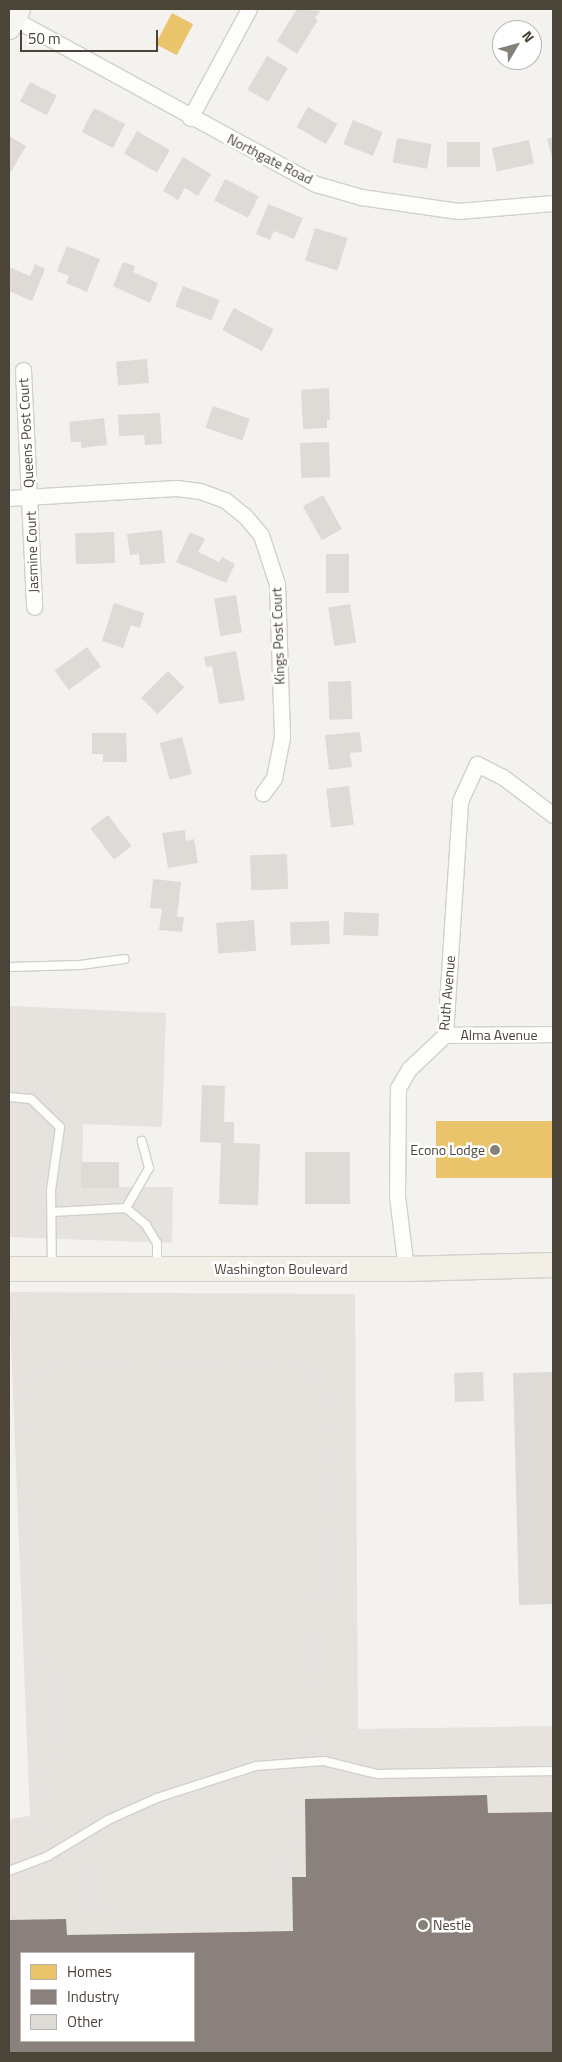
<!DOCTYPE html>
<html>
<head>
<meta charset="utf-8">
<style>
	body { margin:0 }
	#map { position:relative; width:562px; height:2062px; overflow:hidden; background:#f4f2ee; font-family:"Titillium Web",sans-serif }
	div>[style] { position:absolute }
	.industrial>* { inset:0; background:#e6e2de }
	.parking>* { inset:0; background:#e6e3df }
	.homes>* { inset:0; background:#e9c46a; transform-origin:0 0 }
	.industry>* { inset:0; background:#8a817c }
	.building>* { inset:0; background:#dedbd6; transform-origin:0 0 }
	.roads { filter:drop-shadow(1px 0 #d2d0cb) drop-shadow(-1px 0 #d2d0cb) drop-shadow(0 1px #d2d0cb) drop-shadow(0 -1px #d2d0cb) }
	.lane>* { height:8px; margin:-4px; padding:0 4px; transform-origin:4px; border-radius:4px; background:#fdfdfc }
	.street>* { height:15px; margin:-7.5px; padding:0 7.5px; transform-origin:7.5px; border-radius:7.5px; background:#fdfdfc }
	.secondary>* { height:21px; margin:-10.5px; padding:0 10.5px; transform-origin:10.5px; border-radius:10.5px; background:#f7f6f1 }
	.primary>* { height:24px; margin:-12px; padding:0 12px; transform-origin:12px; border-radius:12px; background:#f2efe6 }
	.dots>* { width:14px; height:14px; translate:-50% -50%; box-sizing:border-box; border:2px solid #fff; border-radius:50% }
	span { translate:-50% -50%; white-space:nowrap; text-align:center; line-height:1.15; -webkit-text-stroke:5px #fff; paint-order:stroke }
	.street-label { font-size:14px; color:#4b4439 }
	.poi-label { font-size:14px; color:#4b4439 }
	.right { translate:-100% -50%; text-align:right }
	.left { translate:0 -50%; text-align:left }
	.frame { position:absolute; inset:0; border:10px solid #4b4439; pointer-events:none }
	.legend { position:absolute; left:20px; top:1952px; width:175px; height:90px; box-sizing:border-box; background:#fff; border:1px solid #b7b4b0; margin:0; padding:6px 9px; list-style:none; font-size:15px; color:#4b4439 }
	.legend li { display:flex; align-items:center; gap:10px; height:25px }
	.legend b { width:25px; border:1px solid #b7b4b0 }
	.north { position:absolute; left:492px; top:20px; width:50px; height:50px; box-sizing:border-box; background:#fff; border:1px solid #b7b4b0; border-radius:50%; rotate:53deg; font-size:14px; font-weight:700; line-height:20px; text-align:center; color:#4b4439 }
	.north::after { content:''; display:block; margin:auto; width:18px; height:22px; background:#868178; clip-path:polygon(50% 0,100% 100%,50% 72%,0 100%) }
	.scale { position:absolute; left:20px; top:30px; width:138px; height:22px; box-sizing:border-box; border:2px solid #4b4439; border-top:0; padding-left:6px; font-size:15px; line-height:18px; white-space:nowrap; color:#4b4439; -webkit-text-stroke:4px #fff; paint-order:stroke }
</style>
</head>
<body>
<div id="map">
	<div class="industrial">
		<i style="clip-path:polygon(evenodd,9px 1292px,355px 1294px,358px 1729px,553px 1726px,553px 2053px,9px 2053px,9px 1819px,30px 1816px,9px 1292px,21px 1953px,194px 1953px,194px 2041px,21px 2041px,21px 1953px)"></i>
	</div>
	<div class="parking">
		<i style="clip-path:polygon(9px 1006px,166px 1013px,162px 1127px,83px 1124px,82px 1187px,173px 1187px,172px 1243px,9px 1237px)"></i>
		<i style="clip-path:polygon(302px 1361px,311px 1365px,320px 1379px,326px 1422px,328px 1599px,313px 1600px,318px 1739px,306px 1760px,298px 1787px,300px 1853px,283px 1854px,286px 1924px,112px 1925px,110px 1906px,95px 1905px,96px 1854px,45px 1827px,42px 1767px,56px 1764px,55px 1674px,42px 1652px,26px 1653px,18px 1390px,43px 1368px,67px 1364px)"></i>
	</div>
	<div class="homes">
		<i style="left:172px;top:13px;width:24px;height:35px;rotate:28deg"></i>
		<i style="left:553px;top:1121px;width:57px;height:117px;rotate:90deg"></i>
	</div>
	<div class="industry">
		<i style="clip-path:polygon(evenodd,487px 1795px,488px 1813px,553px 1812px,553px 2053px,9px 2053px,9px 1920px,66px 1919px,67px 1935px,293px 1931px,292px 1877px,306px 1877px,305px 1799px,487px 1795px,21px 1953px,194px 1953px,194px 2041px,21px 2041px,21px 1953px)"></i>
	</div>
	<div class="building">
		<i style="clip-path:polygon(297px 9px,320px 11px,315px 18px,318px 20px,297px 54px,277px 41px)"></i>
		<i style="left:267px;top:56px;width:24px;height:39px;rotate:30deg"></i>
		<i style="left:30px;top:82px;width:30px;height:22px;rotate:27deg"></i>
		<i style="left:308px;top:107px;width:34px;height:23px;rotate:30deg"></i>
		<i style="left:94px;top:108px;width:35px;height:27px;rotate:27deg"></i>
		<i style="left:353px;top:120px;width:32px;height:26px;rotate:22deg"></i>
		<i style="left:137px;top:131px;width:38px;height:26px;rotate:30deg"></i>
		<i style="clip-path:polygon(9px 136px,26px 146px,11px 172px,9px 170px)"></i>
		<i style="clip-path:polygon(553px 137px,553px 161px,547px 139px)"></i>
		<i style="left:397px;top:138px;width:35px;height:25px;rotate:10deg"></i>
		<i style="left:529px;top:140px;width:24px;height:38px;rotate:78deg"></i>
		<i style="left:447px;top:142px;width:33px;height:25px"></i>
		<i style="clip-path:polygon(183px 157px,211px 174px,198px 196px,185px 188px,178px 200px,163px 191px)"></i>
		<i style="left:225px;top:179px;width:38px;height:24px;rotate:27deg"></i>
		<i style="clip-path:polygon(268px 204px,303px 218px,294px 239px,274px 231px,270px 240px,256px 234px)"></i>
		<i style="left:315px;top:228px;width:34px;height:34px;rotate:17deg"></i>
		<i style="clip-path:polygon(67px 246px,100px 259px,87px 292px,66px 283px,69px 276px,57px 271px)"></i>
		<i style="clip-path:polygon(123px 262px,135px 266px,133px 272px,158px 283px,150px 303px,113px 286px)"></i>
		<i style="clip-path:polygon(35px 264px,45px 269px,32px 301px,9px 291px,9px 267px,30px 276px)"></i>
		<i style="left:183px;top:286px;width:39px;height:22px;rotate:21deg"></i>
		<i style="left:234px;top:308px;width:45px;height:25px;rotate:28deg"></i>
		<i style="left:147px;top:359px;width:24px;height:31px;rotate:85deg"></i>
		<i style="clip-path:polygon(329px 388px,330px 420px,327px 420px,327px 428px,303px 429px,301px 390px)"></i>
		<i style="left:213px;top:406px;width:39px;height:23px;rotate:19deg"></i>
		<i style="clip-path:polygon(160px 413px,162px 444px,145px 445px,144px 435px,119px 436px,118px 415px)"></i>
		<i style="clip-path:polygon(104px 418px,107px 445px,81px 448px,81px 442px,71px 442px,69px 422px)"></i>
		<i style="left:329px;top:442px;width:35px;height:29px;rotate:88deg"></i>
		<i style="left:323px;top:495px;width:39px;height:23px;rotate:61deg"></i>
		<i style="clip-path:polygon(162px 530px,165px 563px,140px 565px,139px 554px,130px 555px,127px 534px)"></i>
		<i style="left:114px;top:532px;width:31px;height:39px;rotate:88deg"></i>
		<i style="clip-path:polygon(190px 532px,205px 539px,198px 552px,219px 562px,222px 557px,235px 564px,226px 583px,176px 562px)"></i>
		<i style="left:326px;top:554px;width:23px;height:39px"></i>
		<i style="left:236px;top:595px;width:38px;height:22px;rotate:81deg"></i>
		<i style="clip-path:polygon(114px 603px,144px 613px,140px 628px,131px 625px,123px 648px,102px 641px)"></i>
		<i style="left:350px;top:604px;width:39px;height:22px;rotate:81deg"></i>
		<i style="left:87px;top:647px;width:24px;height:40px;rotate:54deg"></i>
		<i style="clip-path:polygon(236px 651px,245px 700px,219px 704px,212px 666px,206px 667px,204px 657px)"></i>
		<i style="left:168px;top:671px;width:23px;height:38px;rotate:45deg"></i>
		<i style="left:351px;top:681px;width:38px;height:23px;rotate:88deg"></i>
		<i style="clip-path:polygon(360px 732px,362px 752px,350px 753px,352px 767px,329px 770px,325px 735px)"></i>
		<i style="clip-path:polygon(92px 733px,126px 733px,127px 762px,103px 762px,103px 754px,92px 754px)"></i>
		<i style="left:182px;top:737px;width:38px;height:23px;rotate:75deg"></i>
		<i style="left:349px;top:786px;width:39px;height:23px;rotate:83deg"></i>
		<i style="left:108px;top:815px;width:39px;height:22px;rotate:53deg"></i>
		<i style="clip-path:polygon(185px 830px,186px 841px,194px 839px,198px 863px,168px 868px,162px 833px)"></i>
		<i style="left:287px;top:854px;width:35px;height:37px;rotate:88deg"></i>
		<i style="clip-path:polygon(153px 879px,181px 882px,177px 917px,184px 917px,182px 932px,159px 930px,162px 909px,150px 908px)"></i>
		<i style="left:344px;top:912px;width:35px;height:23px;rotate:2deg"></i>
		<i style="left:254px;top:920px;width:31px;height:38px;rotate:86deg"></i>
		<i style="left:329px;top:921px;width:23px;height:39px;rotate:88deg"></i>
		<i style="clip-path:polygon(202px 1085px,225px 1086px,224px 1122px,234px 1122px,234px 1143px,260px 1144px,258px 1205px,219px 1204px,221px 1143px,200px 1142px)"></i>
		<i style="left:305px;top:1152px;width:45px;height:52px"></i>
		<i style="left:81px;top:1162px;width:38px;height:26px"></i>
		<i style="left:483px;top:1372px;width:29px;height:29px;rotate:88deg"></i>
		<i style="clip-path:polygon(553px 1372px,553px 1604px,519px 1605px,513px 1373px)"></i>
	</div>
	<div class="roads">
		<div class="lane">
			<i style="left:9px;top:967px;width:71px;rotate:-1.6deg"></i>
			<i style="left:80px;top:965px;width:45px;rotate:-7.6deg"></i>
			<i style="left:9px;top:1097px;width:22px;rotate:5deg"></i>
			<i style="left:31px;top:1099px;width:40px;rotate:44deg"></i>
			<i style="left:60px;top:1127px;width:64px;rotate:98.1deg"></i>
			<i style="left:51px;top:1190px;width:77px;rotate:89.3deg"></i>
			<i style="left:126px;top:1208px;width:46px;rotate:-60.1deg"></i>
			<i style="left:149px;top:1168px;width:28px;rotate:-105deg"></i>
			<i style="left:52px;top:1212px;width:74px;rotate:-3.1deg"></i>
			<i style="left:126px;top:1208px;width:26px;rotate:40deg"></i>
			<i style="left:146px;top:1225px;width:21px;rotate:59deg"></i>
			<i style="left:157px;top:1243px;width:22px;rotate:90deg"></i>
			<i style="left:9px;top:1871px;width:42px;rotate:-21deg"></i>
			<i style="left:48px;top:1856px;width:70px;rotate:-31deg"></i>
			<i style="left:108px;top:1820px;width:54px;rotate:-24.2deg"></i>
			<i style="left:157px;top:1798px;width:104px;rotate:-17.9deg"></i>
			<i style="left:256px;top:1766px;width:68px;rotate:-4.2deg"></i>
			<i style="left:324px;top:1761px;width:55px;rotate:13.8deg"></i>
			<i style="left:377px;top:1774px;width:176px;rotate:-1deg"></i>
		</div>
		<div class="street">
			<i style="left:14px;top:19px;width:344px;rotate:28.7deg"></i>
			<i style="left:316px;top:184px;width:47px;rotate:16.1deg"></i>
			<i style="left:361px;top:197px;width:98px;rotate:8.2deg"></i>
			<i style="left:458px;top:211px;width:95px;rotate:-4.8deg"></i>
			<i style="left:190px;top:118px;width:124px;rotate:-61.6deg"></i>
			<i style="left:23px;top:370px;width:237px;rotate:87.3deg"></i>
			<i style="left:9px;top:498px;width:167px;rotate:-3.4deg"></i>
			<i style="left:176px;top:488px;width:24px;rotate:7deg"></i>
			<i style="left:200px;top:491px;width:27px;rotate:20deg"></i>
			<i style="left:225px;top:500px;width:26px;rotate:39deg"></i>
			<i style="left:245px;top:516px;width:25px;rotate:50deg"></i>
			<i style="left:261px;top:535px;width:52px;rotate:71.9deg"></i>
			<i style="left:277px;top:584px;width:153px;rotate:88.1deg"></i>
			<i style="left:282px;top:737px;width:42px;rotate:101deg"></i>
			<i style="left:274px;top:778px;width:19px;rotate:126deg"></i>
			<i style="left:445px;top:1035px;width:108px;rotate:-0.5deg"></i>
			<i style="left:406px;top:1269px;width:74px;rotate:-97deg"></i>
			<i style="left:397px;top:1196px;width:108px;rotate:-89.5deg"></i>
			<i style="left:398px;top:1088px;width:22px;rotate:-60deg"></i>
			<i style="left:409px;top:1069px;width:50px;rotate:-43.4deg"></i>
			<i style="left:445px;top:1035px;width:234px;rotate:-86.3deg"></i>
			<i style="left:460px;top:801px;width:41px;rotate:-65.3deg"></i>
			<i style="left:477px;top:764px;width:29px;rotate:27deg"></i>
			<i style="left:503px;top:777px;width:63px;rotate:37.2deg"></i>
		</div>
		<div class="secondary">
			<i style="left:9px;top:28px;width:21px;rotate:-62deg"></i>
		</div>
		<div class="primary">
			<i style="left:9px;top:1269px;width:397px"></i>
			<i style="left:406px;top:1269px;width:147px;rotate:-1.6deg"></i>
		</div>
	</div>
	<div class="dots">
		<i style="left:495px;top:1150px;background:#868178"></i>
		<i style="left:423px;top:1925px;background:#868178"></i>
	</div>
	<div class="street-label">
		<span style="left:270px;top:159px;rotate:27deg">Northgate Road</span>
		<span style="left:26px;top:433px;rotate:-93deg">Queens Post Court</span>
		<span style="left:32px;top:552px;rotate:-92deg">Jasmine Court</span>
		<span style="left:278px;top:636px;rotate:-92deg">Kings Post Court</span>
		<span style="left:447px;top:993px;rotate:-85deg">Ruth Avenue</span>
		<span style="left:499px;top:1035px">Alma Avenue</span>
		<span style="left:281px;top:1269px">Washington Boulevard</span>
	</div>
	<div class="poi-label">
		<span class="right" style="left:485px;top:1150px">Econo Lodge</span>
		<span class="left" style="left:433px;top:1925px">Nestle</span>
	</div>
	<div class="frame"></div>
	<ul class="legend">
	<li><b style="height:14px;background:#e9c46a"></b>Homes</li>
	<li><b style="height:14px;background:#8a817c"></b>Industry</li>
	<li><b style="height:14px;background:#dedbd6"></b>Other</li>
	</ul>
	<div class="north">N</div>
	<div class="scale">50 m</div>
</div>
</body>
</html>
